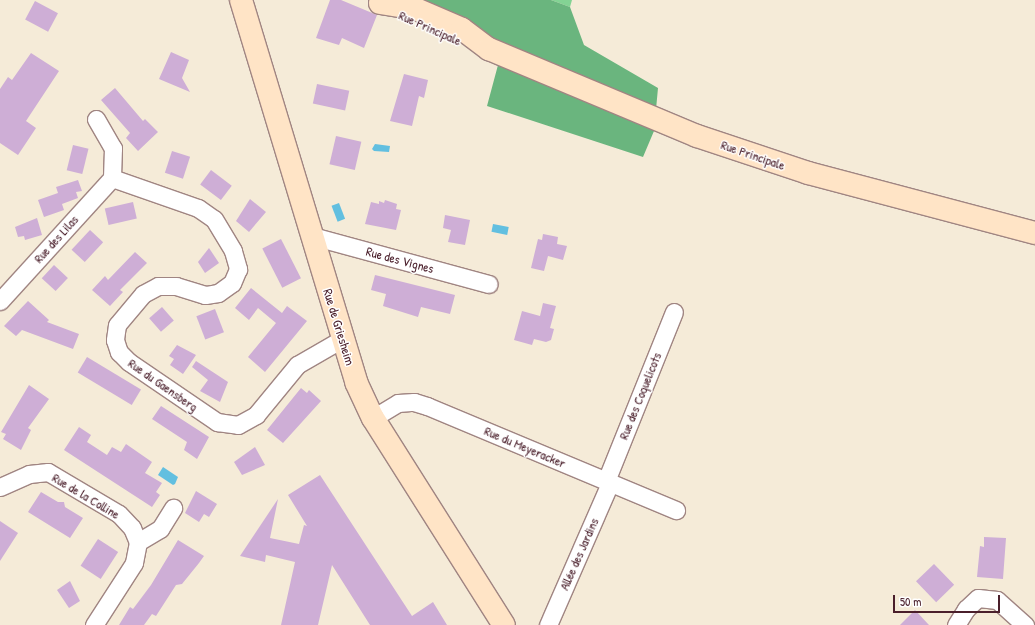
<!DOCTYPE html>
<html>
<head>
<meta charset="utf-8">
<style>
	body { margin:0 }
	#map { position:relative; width:1035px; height:625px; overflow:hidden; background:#f5ebd8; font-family:"Patrick Hand",sans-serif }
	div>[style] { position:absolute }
	.green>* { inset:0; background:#83d394 }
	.forest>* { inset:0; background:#6ab57e }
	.water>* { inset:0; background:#62bfe0; transform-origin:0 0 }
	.building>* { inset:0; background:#ceaed6; transform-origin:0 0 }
	.roads { filter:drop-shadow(1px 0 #a08582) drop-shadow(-1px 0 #a08582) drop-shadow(0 1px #a08582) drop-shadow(0 -1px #a08582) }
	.street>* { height:17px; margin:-8.5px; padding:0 8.5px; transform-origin:8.5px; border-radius:8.5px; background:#fff }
	.secondary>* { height:22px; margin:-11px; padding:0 11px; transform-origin:11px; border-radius:11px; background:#ffe4c6 }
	span { translate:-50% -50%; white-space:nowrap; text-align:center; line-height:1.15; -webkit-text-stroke:3px #fff; paint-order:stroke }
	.street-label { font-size:13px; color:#4a1f2b }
	.scale { position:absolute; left:893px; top:595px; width:107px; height:18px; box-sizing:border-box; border:2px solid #4a1f2b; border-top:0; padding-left:5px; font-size:12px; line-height:14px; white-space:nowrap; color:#4a1f2b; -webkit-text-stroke:3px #fff; paint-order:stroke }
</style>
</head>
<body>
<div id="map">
	<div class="green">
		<i style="clip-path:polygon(551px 0,572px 0,570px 7px)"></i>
	</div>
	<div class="forest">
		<i style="clip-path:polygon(391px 0,551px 0,570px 7px,584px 45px,658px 88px,654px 131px,643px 157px,487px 106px,498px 65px)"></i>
	</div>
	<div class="water">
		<i style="clip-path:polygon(375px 144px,390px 146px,389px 152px,374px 151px,372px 149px)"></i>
		<i style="left:339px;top:203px;width:17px;height:8px;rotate:69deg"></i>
		<i style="left:493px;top:224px;width:16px;height:8px;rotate:11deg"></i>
		<i style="clip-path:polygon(163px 467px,178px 477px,175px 484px,173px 485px,158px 475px)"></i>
	</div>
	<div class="building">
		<i style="clip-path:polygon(330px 0,341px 0,377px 15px,364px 48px,342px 38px,339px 45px,316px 38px)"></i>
		<i style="left:35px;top:1px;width:26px;height:21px;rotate:28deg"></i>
		<i style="clip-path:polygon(171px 52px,189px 60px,182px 78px,190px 92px,159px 79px)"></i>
		<i style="clip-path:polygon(31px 53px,59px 71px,26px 121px,36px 128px,18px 155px,0 143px,0 89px,8px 77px,12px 80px)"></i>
		<i style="clip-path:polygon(404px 74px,428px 80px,424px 98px,419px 96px,412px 126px,390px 121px)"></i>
		<i style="left:317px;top:84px;width:33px;height:20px;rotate:12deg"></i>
		<i style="clip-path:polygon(115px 88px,143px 121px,145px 119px,158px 132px,138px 151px,126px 138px,130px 133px,101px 100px)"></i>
		<i style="left:336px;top:136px;width:26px;height:29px;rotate:13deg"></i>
		<i style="left:73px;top:145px;width:16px;height:26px;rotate:14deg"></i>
		<i style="left:172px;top:151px;width:19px;height:23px;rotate:18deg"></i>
		<i style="left:211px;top:170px;width:26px;height:18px;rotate:37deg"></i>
		<i style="clip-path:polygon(78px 180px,82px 191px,76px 192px,78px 198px,62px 204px,64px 210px,44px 217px,38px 200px,58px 193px,56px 187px)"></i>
		<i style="clip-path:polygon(250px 199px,266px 212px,249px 232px,236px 221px)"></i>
		<i style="clip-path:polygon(385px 200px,397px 204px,396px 209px,401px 210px,396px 230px,365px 224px,371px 202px,379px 204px,379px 201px,384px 203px)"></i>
		<i style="left:133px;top:202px;width:17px;height:29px;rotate:77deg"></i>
		<i style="clip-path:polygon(445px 215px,470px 220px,465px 245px,448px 242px,451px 230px,443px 228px)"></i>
		<i style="clip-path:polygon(37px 218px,42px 235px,25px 240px,24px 236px,18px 237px,15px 227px)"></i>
		<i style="left:90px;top:230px;width:18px;height:27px;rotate:43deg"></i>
		<i style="clip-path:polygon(543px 234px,558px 237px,557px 244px,567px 246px,563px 260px,548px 256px,544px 271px,531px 268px,538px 239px,542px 240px)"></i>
		<i style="left:281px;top:239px;width:44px;height:21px;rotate:63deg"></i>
		<i style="clip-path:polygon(209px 248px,219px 263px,205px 273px,198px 262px)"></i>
		<i style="clip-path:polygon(135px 252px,147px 263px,120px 290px,123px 292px,110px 306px,92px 290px,105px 276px,108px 280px)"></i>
		<i style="left:54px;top:265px;width:19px;height:18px;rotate:43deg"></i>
		<i style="clip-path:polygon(375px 275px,455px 295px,450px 314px,421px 307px,418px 317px,383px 306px,386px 294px,371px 290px)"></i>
		<i style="clip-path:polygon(251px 288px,282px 313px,287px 306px,307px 321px,265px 372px,248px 357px,276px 323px,258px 308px,249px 320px,235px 308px)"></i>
		<i style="clip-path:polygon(28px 301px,49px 320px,47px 322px,79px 334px,73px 349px,22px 330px,16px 336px,4px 326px)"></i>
		<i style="clip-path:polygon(543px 303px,556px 306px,550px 328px,554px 329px,551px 340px,546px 342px,534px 339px,532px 345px,514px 340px,522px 311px,540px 316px)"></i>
		<i style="left:162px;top:307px;width:18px;height:17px;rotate:49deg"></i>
		<i style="left:215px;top:309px;width:25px;height:20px;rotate:69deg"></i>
		<i style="clip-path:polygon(177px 345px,196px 355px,183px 374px,170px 365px,174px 359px,169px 356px)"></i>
		<i style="left:87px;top:357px;width:63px;height:18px;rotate:31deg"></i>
		<i style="clip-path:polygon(196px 361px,228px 382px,220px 402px,200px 391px,208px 380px,192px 367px)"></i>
		<i style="clip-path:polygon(29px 385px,49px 399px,28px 428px,31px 430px,21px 450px,3px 439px,6px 434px,1px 432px)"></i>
		<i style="clip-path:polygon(301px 388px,307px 393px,309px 390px,321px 401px,283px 443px,267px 430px)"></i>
		<i style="clip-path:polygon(161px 406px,209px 437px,197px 459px,184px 450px,187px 442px,152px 419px)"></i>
		<i style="clip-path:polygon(79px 427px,91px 435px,87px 442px,107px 455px,112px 447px,121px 452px,126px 444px,152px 462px,145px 473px,162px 483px,156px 492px,160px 495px,152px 507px,64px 450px)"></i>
		<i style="clip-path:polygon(255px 447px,265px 465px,242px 475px,234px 462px)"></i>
		<i style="clip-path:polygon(320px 475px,412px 616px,433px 602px,447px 625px,370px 625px,332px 565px,318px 625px,281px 625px,295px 562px,266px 555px,265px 562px,240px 556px,278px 499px,270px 538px,299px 544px,304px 525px,307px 526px,288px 495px)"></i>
		<i style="clip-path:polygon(196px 491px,217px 504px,209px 517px,204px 514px,199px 522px,185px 513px)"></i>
		<i style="clip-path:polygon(41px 492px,58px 502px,64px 502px,65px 507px,83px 518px,70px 538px,28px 512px)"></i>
		<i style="clip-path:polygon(0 521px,18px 533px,0 561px)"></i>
		<i style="clip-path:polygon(984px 537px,1006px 538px,1003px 579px,977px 577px,980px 546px,984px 547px)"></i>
		<i style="left:98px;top:539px;width:24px;height:32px;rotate:33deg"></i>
		<i style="clip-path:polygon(178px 540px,204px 556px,199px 563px,182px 584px,176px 585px,156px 616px,152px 614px,144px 625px,119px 625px,130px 607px,133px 609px,151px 585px)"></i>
		<i style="left:934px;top:564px;width:29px;height:25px;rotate:46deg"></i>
		<i style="clip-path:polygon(70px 581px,80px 601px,69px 608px,57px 590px)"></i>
		<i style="clip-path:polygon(915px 610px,929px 625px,900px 625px)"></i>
	</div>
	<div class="roads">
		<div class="street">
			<i style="left:96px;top:119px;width:34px;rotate:60deg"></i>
			<i style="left:113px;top:148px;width:30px;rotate:92deg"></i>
			<i style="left:112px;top:178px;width:91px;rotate:19.2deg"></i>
			<i style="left:198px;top:208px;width:19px;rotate:35deg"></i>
			<i style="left:214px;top:219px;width:37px;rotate:59deg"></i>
			<i style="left:233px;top:251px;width:19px;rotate:74deg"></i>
			<i style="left:238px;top:269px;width:15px;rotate:113deg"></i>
			<i style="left:232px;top:283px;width:17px;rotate:144deg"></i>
			<i style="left:218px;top:293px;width:13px;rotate:171deg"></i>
			<i style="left:205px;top:295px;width:30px;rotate:-163deg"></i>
			<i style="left:176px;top:286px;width:18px;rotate:180deg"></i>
			<i style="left:158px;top:286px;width:17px;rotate:152deg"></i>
			<i style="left:143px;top:294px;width:40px;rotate:130deg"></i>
			<i style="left:117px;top:325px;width:15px;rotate:98deg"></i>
			<i style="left:115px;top:340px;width:13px;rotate:72deg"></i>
			<i style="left:119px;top:352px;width:14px;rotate:45deg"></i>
			<i style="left:129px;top:362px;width:107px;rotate:34.3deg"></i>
			<i style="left:217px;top:422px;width:21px;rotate:8deg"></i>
			<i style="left:238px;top:425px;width:21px;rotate:-29deg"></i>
			<i style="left:256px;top:415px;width:65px;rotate:-50.6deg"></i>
			<i style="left:297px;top:365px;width:52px;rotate:-30deg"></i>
			<i style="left:312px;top:236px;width:183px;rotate:15.2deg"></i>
			<i style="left:0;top:301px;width:166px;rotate:-47.7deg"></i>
			<i style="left:373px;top:418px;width:29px;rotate:-31deg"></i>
			<i style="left:398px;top:403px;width:16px;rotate:-4deg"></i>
			<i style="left:414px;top:402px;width:14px;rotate:17deg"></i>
			<i style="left:427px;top:406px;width:270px;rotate:22.7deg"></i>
			<i style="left:606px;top:481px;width:182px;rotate:-68.1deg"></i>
			<i style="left:0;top:487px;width:32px;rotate:-24deg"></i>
			<i style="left:29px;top:474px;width:19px;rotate:-6deg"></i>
			<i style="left:48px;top:472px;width:82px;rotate:30.6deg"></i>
			<i style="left:119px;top:514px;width:19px;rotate:47deg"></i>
			<i style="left:132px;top:528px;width:15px;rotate:67deg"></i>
			<i style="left:138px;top:542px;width:21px;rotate:101deg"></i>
			<i style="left:134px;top:563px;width:74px;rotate:122.8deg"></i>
			<i style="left:138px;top:542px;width:26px;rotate:-31deg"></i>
			<i style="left:160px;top:529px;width:25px;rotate:-58deg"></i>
			<i style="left:548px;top:625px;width:155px;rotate:-66.4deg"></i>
			<i style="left:956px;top:625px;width:19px;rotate:-58deg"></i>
			<i style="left:966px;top:609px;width:16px;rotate:-43deg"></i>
			<i style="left:978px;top:598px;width:19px;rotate:6deg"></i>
			<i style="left:997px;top:600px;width:38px;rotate:42deg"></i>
		</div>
		<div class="secondary">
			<i style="left:241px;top:0;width:399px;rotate:73.2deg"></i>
			<i style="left:356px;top:382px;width:40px;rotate:65deg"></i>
			<i style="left:373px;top:418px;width:245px;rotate:57.7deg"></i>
			<i style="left:380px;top:3px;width:36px;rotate:9deg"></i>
			<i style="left:416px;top:9px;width:50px;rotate:23.5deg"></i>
			<i style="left:462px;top:29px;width:34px;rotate:37deg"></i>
			<i style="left:489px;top:49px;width:225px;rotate:22.7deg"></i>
			<i style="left:697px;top:136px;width:117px;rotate:18.4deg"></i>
			<i style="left:808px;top:173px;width:235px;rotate:14.8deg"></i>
		</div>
	</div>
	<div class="street-label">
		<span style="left:430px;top:28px;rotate:24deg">Rue Principale</span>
		<span style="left:753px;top:155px;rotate:19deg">Rue Principale</span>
		<span style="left:56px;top:239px;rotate:-48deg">Rue des Lilas</span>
		<span style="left:400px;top:260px;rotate:15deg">Rue des Vignes</span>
		<span style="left:339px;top:327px;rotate:73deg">Rue de Griesheim</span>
		<span style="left:163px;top:385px;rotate:35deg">Rue du Gaensberg</span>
		<span style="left:640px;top:396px;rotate:-68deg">Rue des Coquelicots</span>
		<span style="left:525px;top:447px;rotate:23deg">Rue du Meyeracker</span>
		<span style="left:86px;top:496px;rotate:31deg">Rue de la Colline</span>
		<span style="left:579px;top:554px;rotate:-66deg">Allée des Jardins</span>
	</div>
	<div class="scale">50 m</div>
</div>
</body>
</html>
